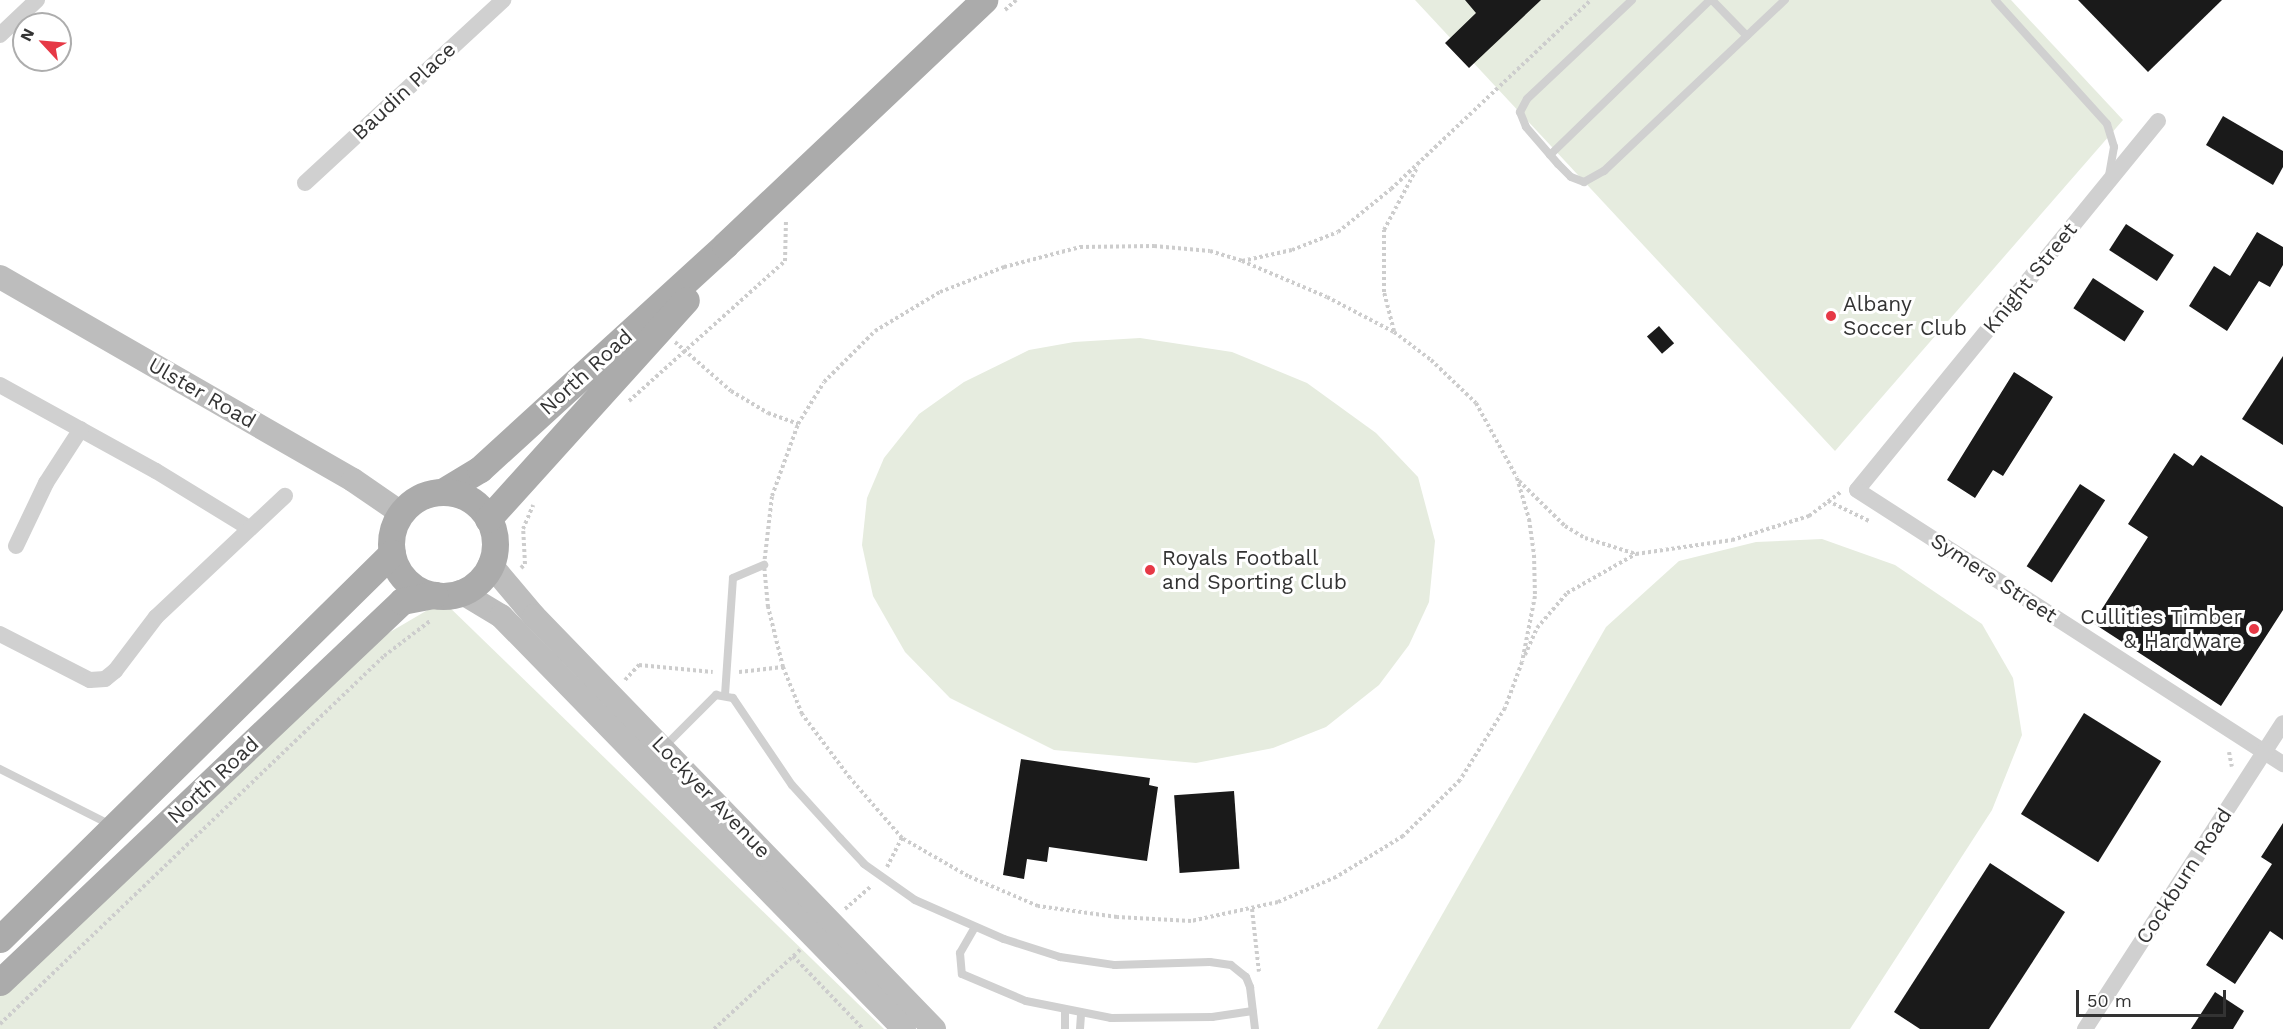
<!DOCTYPE html>
<html>
<head>
<meta charset="utf-8">
<style>
	body { margin:0 }
	#map { position:relative; width:2283px; height:1029px; overflow:hidden; background:#fff; font-family:"Work Sans",sans-serif }
	div>[style] { position:absolute }
	.green>* { inset:0; background:#e6ecdf }
	.building>* { inset:0; background:#1a1a1a; transform-origin:0 0 }
	.path>* { height:4px; margin-top:-2px; transform-origin:0; background:repeating-linear-gradient(90deg,#cdcdcd 0 3px,transparent 0 6px) }
	.service>* { height:8px; margin:-4px; padding:0 4px; transform-origin:4px; border-radius:4px; background:#d0d0d0 }
	.minor>* { height:16px; margin:-8px; padding:0 8px; transform-origin:8px; border-radius:8px; background:#d0d0d0 }
	.secondary>* { height:24px; margin:-12px; padding:0 12px; transform-origin:12px; border-radius:12px; background:#bdbdbd }
	.primary>* { height:27px; margin:-13.5px; padding:0 13.5px; transform-origin:13.5px; border-radius:13.5px; background:#ababab }
	.primary>.ring { margin:-13.5px; padding:0; box-sizing:content-box; background:none; border:27px solid #ababab; border-radius:50% }
	.dots>* { width:16px; height:16px; translate:-50% -50%; box-sizing:border-box; border:3px solid #fff; border-radius:50% }
	span { translate:-50% -50%; white-space:nowrap; text-align:center; line-height:1.15; -webkit-text-stroke:6px #fff; paint-order:stroke }
	.street-label { font-size:21px; color:#333 }
	.poi-label { font-size:21px; color:#333 }
	.left { translate:0 -50%; text-align:left }
	.right { translate:-100% -50%; text-align:right }
	.north { position:absolute; left:12px; top:12px; width:60px; height:60px; box-sizing:border-box; background:#fff; border:2px solid #adadad; border-radius:50%; rotate:296deg; font-size:16px; font-weight:700; line-height:24px; text-align:center; color:#333 }
	.north::after { content:''; display:block; margin:auto; width:21px; height:27px; background:#e63946; clip-path:polygon(50% 0,100% 100%,50% 72%,0 100%) }
	.scale { position:absolute; left:2076px; top:990px; width:150px; height:27px; box-sizing:border-box; border:3px solid #333; border-top:0; padding-left:8px; font-size:18px; line-height:21px; white-space:nowrap; color:#333; -webkit-text-stroke:4px #fff; paint-order:stroke }
</style>
</head>
<body>
<div id="map">
	<div class="green">
		<i style="clip-path:polygon(1415px 0,2011px 0,2123px 120px,1835px 451px)"></i>
		<i style="clip-path:polygon(1140px 338px,1232px 352px,1307px 383px,1376px 433px,1418px 477px,1435px 541px,1429px 602px,1409px 645px,1379px 685px,1326px 727px,1273px 748px,1196px 763px,1054px 750px,950px 698px,905px 652px,873px 596px,862px 545px,867px 498px,884px 458px,919px 414px,964px 382px,1029px 350px,1074px 342px)"></i>
		<i style="clip-path:polygon(1822px 539px,1895px 565px,1982px 624px,2013px 678px,2022px 735px,1992px 810px,1850px 1029px,1377px 1029px,1606px 627px,1679px 561px,1756px 542px)"></i>
		<i style="clip-path:polygon(443px 601px,884px 1029px,0 1029px,0 995px,160px 842px,385px 635px)"></i>
	</div>
	<div class="building">
		<i style="clip-path:polygon(1465px 0,1541px 0,1469px 68px,1445px 43px,1476px 13px)"></i>
		<i style="clip-path:polygon(2078px 0,2222px 0,2148px 72px)"></i>
		<i style="clip-path:polygon(2223px 116px,2283px 151px,2283px 167px,2273px 185px,2206px 145px)"></i>
		<i style="left:2126px;top:224px;width:57px;height:31px;rotate:33deg"></i>
		<i style="clip-path:polygon(2257px 232px,2283px 247px,2283px 265px,2270px 287px,2259px 281px,2227px 331px,2189px 306px,2214px 266px,2230px 276px)"></i>
		<i style="left:2093px;top:278px;width:61px;height:36px;rotate:33deg"></i>
		<i style="left:1659px;top:326px;width:23px;height:16px;rotate:49deg"></i>
		<i style="clip-path:polygon(2283px 356px,2283px 445px,2242px 419px)"></i>
		<i style="clip-path:polygon(2014px 372px,2053px 397px,2003px 476px,1993px 470px,1975px 498px,1947px 480px)"></i>
		<i style="clip-path:polygon(2174px 453px,2193px 466px,2201px 455px,2283px 507px,2283px 610px,2221px 706px,2093px 623px,2148px 537px,2128px 524px)"></i>
		<i style="left:2080px;top:484px;width:30px;height:98px;rotate:33deg"></i>
		<i style="left:2084px;top:713px;width:91px;height:119px;rotate:32deg"></i>
		<i style="clip-path:polygon(1021px 759px,1150px 778px,1149px 785px,1158px 787px,1147px 861px,1049px 847px,1047px 862px,1027px 859px,1024px 879px,1003px 875px)"></i>
		<i style="left:1234px;top:791px;width:78px;height:60px;rotate:86deg"></i>
		<i style="clip-path:polygon(2283px 823px,2283px 940px,2270px 931px,2235px 984px,2206px 965px,2272px 864px,2261px 857px)"></i>
		<i style="clip-path:polygon(1990px 863px,2065px 912px,1989px 1029px,1920px 1029px,1894px 1012px)"></i>
		<i style="clip-path:polygon(2215px 992px,2244px 1011px,2233px 1029px,2191px 1029px)"></i>
	</div>
	<div class="path">
		<i style="left:1005px;top:10px;width:15px;rotate:-42deg"></i>
		<i style="left:1154px;top:246px;width:56px;rotate:5.1deg"></i>
		<i style="left:1210px;top:251px;width:34px;rotate:17deg"></i>
		<i style="left:1242px;top:261px;width:92px;rotate:23deg"></i>
		<i style="left:1327px;top:297px;width:76px;rotate:27.6deg"></i>
		<i style="left:1394px;top:332px;width:46px;rotate:37.1deg"></i>
		<i style="left:1431px;top:360px;width:62px;rotate:43.7deg"></i>
		<i style="left:1476px;top:403px;width:85px;rotate:61.3deg"></i>
		<i style="left:1517px;top:478px;width:43px;rotate:73.7deg"></i>
		<i style="left:1529px;top:519px;width:36px;rotate:82deg"></i>
		<i style="left:1534px;top:555px;width:41px;rotate:88.6deg"></i>
		<i style="left:1535px;top:596px;width:67px;rotate:101.1deg"></i>
		<i style="left:1522px;top:662px;width:49px;rotate:110.3deg"></i>
		<i style="left:1505px;top:708px;width:85px;rotate:122deg"></i>
		<i style="left:1460px;top:780px;width:80px;rotate:135.5deg"></i>
		<i style="left:1403px;top:836px;width:79px;rotate:148.5deg"></i>
		<i style="left:1336px;top:877px;width:63px;rotate:156.7deg"></i>
		<i style="left:1278px;top:902px;width:89px;rotate:167.7deg"></i>
		<i style="left:1191px;top:921px;width:74px;rotate:-176.9deg"></i>
		<i style="left:1117px;top:917px;width:80px;rotate:-172.1deg"></i>
		<i style="left:1038px;top:906px;width:76px;rotate:-156.8deg"></i>
		<i style="left:968px;top:876px;width:76px;rotate:-150.1deg"></i>
		<i style="left:902px;top:838px;width:79px;rotate:-130.9deg"></i>
		<i style="left:850px;top:778px;width:80px;rotate:-126.9deg"></i>
		<i style="left:802px;top:714px;width:51px;rotate:-112deg"></i>
		<i style="left:783px;top:667px;width:62px;rotate:-104deg"></i>
		<i style="left:768px;top:607px;width:42px;rotate:-95.4deg"></i>
		<i style="left:764px;top:565px;width:69px;rotate:-83.4deg"></i>
		<i style="left:772px;top:496px;width:77px;rotate:-70.1deg"></i>
		<i style="left:798px;top:424px;width:49px;rotate:-58.2deg"></i>
		<i style="left:824px;top:382px;width:72px;rotate:-45deg"></i>
		<i style="left:875px;top:331px;width:76px;rotate:-31deg"></i>
		<i style="left:940px;top:292px;width:69px;rotate:-21.3deg"></i>
		<i style="left:1004px;top:267px;width:79px;rotate:-14.7deg"></i>
		<i style="left:1080px;top:247px;width:74px;rotate:-0.8deg"></i>
		<i style="left:1242px;top:261px;width:51px;rotate:-12.4deg"></i>
		<i style="left:1292px;top:250px;width:49px;rotate:-21.4deg"></i>
		<i style="left:1338px;top:232px;width:68px;rotate:-39.1deg"></i>
		<i style="left:1391px;top:189px;width:275px;rotate:-43.4deg"></i>
		<i style="left:1394px;top:331px;width:40px;rotate:-104.4deg"></i>
		<i style="left:1384px;top:292px;width:62px;rotate:-90deg"></i>
		<i style="left:1384px;top:230px;width:72px;rotate:-62deg"></i>
		<i style="left:675px;top:342px;width:74px;rotate:41.2deg"></i>
		<i style="left:731px;top:391px;width:43px;rotate:30.7deg"></i>
		<i style="left:768px;top:413px;width:32px;rotate:20deg"></i>
		<i style="left:629px;top:401px;width:210px;rotate:-41.9deg"></i>
		<i style="left:785px;top:261px;width:41px;rotate:-88.6deg"></i>
		<i style="left:1519px;top:481px;width:64px;rotate:44.4deg"></i>
		<i style="left:1565px;top:526px;width:23px;rotate:31deg"></i>
		<i style="left:1585px;top:538px;width:53px;rotate:17.4deg"></i>
		<i style="left:1636px;top:554px;width:97px;rotate:-8.3deg"></i>
		<i style="left:1732px;top:540px;width:81px;rotate:-17.3deg"></i>
		<i style="left:1809px;top:516px;width:40px;rotate:-37deg"></i>
		<i style="left:1828px;top:501px;width:46px;rotate:26deg"></i>
		<i style="left:521px;top:568px;width:6px;rotate:-45deg"></i>
		<i style="left:525px;top:564px;width:35px;rotate:-93deg"></i>
		<i style="left:523px;top:529px;width:26px;rotate:-67deg"></i>
		<i style="left:1525px;top:655px;width:30px;rotate:-66deg"></i>
		<i style="left:1537px;top:628px;width:46px;rotate:-49.4deg"></i>
		<i style="left:1567px;top:593px;width:79px;rotate:-29.5deg"></i>
		<i style="left:739px;top:672px;width:44px;rotate:-6.5deg"></i>
		<i style="left:625px;top:680px;width:21px;rotate:-47deg"></i>
		<i style="left:639px;top:665px;width:74px;rotate:5.4deg"></i>
		<i style="left:2229px;top:752px;width:15px;rotate:79deg"></i>
		<i style="left:887px;top:867px;width:33px;rotate:-63deg"></i>
		<i style="left:845px;top:909px;width:35px;rotate:-41deg"></i>
		<i style="left:1252px;top:909px;width:63px;rotate:83.7deg"></i>
		<i style="left:793px;top:956px;width:101px;rotate:46.2deg"></i>
		<i style="left:0;top:1024px;width:532px;rotate:-43.78deg"></i>
		<i style="left:384px;top:656px;width:58px;rotate:-37.3deg"></i>
		<i style="left:714px;top:1029px;width:117px;rotate:-42.6deg"></i>
	</div>
	<div class="service">
		<i style="left:1632px;top:0;width:144px;rotate:136.7deg"></i>
		<i style="left:1527px;top:99px;width:15px;rotate:118deg"></i>
		<i style="left:1520px;top:112px;width:16px;rotate:68deg"></i>
		<i style="left:1526px;top:127px;width:49px;rotate:49.1deg"></i>
		<i style="left:1558px;top:164px;width:18px;rotate:45deg"></i>
		<i style="left:1571px;top:177px;width:14px;rotate:21deg"></i>
		<i style="left:1584px;top:182px;width:23px;rotate:-29deg"></i>
		<i style="left:1604px;top:171px;width:249px;rotate:-43.4deg"></i>
		<i style="left:1712px;top:0;width:50px;rotate:45.8deg"></i>
		<i style="left:1995px;top:0;width:167px;rotate:47.9deg"></i>
		<i style="left:2107px;top:124px;width:24px;rotate:73deg"></i>
		<i style="left:2114px;top:147px;width:27px;rotate:100deg"></i>
		<i style="left:1550px;top:155px;width:223px;rotate:-44.1deg"></i>
		<i style="left:725px;top:695px;width:117px;rotate:-86.1deg"></i>
		<i style="left:733px;top:578px;width:34px;rotate:-23deg"></i>
		<i style="left:664px;top:747px;width:74px;rotate:-45deg"></i>
		<i style="left:716px;top:695px;width:17px;rotate:10deg"></i>
		<i style="left:733px;top:698px;width:105px;rotate:55.9deg"></i>
		<i style="left:792px;top:785px;width:72px;rotate:47.8deg"></i>
		<i style="left:840px;top:838px;width:35px;rotate:47deg"></i>
		<i style="left:864px;top:864px;width:62px;rotate:35.2deg"></i>
		<i style="left:915px;top:900px;width:97px;rotate:23.7deg"></i>
		<i style="left:1004px;top:939px;width:59px;rotate:17.8deg"></i>
		<i style="left:1060px;top:957px;width:56px;rotate:8.3deg"></i>
		<i style="left:1115px;top:965px;width:95px;rotate:-1.8deg"></i>
		<i style="left:1210px;top:962px;width:21px;rotate:8deg"></i>
		<i style="left:1231px;top:965px;width:19px;rotate:39deg"></i>
		<i style="left:1246px;top:977px;width:11px;rotate:68deg"></i>
		<i style="left:1250px;top:987px;width:42px;rotate:83.2deg"></i>
		<i style="left:0;top:769px;width:122px;rotate:26.8deg"></i>
		<i style="left:975px;top:927px;width:30px;rotate:120deg"></i>
		<i style="left:960px;top:953px;width:21px;rotate:85deg"></i>
		<i style="left:962px;top:974px;width:69px;rotate:22.9deg"></i>
		<i style="left:1026px;top:1001px;width:87px;rotate:11.3deg"></i>
		<i style="left:1111px;top:1018px;width:101px;rotate:-0.6deg"></i>
		<i style="left:1212px;top:1017px;width:41px;rotate:-8.3deg"></i>
		<i style="left:1065px;top:1029px;width:19px;rotate:-90deg"></i>
		<i style="left:1080px;top:1029px;width:16px;rotate:-86deg"></i>
	</div>
	<div class="minor">
		<i style="left:0;top:35px;width:51px;rotate:-43.4deg"></i>
		<i style="left:2158px;top:121px;width:476px;rotate:129.2deg"></i>
		<i style="left:1857px;top:490px;width:507px;rotate:32.75deg"></i>
		<i style="left:305px;top:183px;width:270px;rotate:-42.7deg"></i>
		<i style="left:0;top:385px;width:178px;rotate:28.9deg"></i>
		<i style="left:156px;top:471px;width:109px;rotate:31.5deg"></i>
		<i style="left:16px;top:546px;width:70px;rotate:-64.5deg"></i>
		<i style="left:46px;top:483px;width:64px;rotate:-57.1deg"></i>
		<i style="left:0;top:634px;width:101px;rotate:27.1deg"></i>
		<i style="left:90px;top:680px;width:15px;rotate:-4deg"></i>
		<i style="left:105px;top:679px;width:13px;rotate:-39deg"></i>
		<i style="left:115px;top:671px;width:68px;rotate:-52.8deg"></i>
		<i style="left:156px;top:617px;width:177px;rotate:-43.2deg"></i>
		<i style="left:2085px;top:1029px;width:364px;rotate:-57.1deg"></i>
	</div>
	<div class="secondary">
		<i style="left:0;top:277px;width:407px;rotate:29.9deg"></i>
		<i style="left:353px;top:480px;width:58px;rotate:34.5deg"></i>
		<i style="left:490px;top:564px;width:68px;rotate:49.8deg"></i>
		<i style="left:534px;top:616px;width:575px;rotate:45.92deg"></i>
		<i style="left:461px;top:592px;width:47px;rotate:31deg"></i>
		<i style="left:501px;top:616px;width:577px;rotate:45.7deg"></i>
	</div>
	<div class="primary">
		<i style="left:442px;top:492px;width:44px;rotate:-31.2deg"></i>
		<i style="left:480px;top:469px;width:332px;rotate:-42.4deg"></i>
		<i style="left:725px;top:245px;width:357px;rotate:-43.4deg"></i>
		<i class="ring" style="left:391px;top:492px;width:77px;height:77px"></i>
		<i style="left:488px;top:519px;width:295px;rotate:-47.9deg"></i>
		<i style="left:0;top:939px;width:550px;rotate:-44.56deg"></i>
		<i style="left:0;top:982px;width:554px;rotate:-43.46deg"></i>
		<i style="left:402px;top:601px;width:33px;rotate:-11deg"></i>
	</div>
	<div class="dots">
		<i style="left:1831px;top:316px;background:#e63946"></i>
		<i style="left:1150px;top:570px;background:#e63946"></i>
		<i style="left:2254px;top:629px;background:#e63946"></i>
	</div>
	<div class="street-label">
		<span style="left:404px;top:91px;rotate:-43deg">Baudin Place</span>
		<span style="left:2030px;top:278px;rotate:-51deg">Knight Street</span>
		<span style="left:586px;top:372px;rotate:-42deg">North Road</span>
		<span style="left:202px;top:393px;rotate:30deg">Ulster Road</span>
		<span style="left:1994px;top:578px;rotate:33deg">Symers Street</span>
		<span style="left:213px;top:780px;rotate:-43deg">North Road</span>
		<span style="left:711px;top:797px;rotate:46deg">Lockyer Avenue</span>
		<span style="left:2184px;top:876px;rotate:-57deg">Cockburn Road</span>
	</div>
	<div class="poi-label">
		<span class="left" style="left:1843px;top:316px">Albany<br>Soccer Club</span>
		<span class="left" style="left:1162px;top:570px">Royals Football<br>and Sporting Club</span>
		<span class="right" style="left:2242px;top:629px">Cullities Timber<br>&amp; Hardware</span>
	</div>
	<div class="north">N</div>
	<div class="scale">50 m</div>
</div>
</body>
</html>
